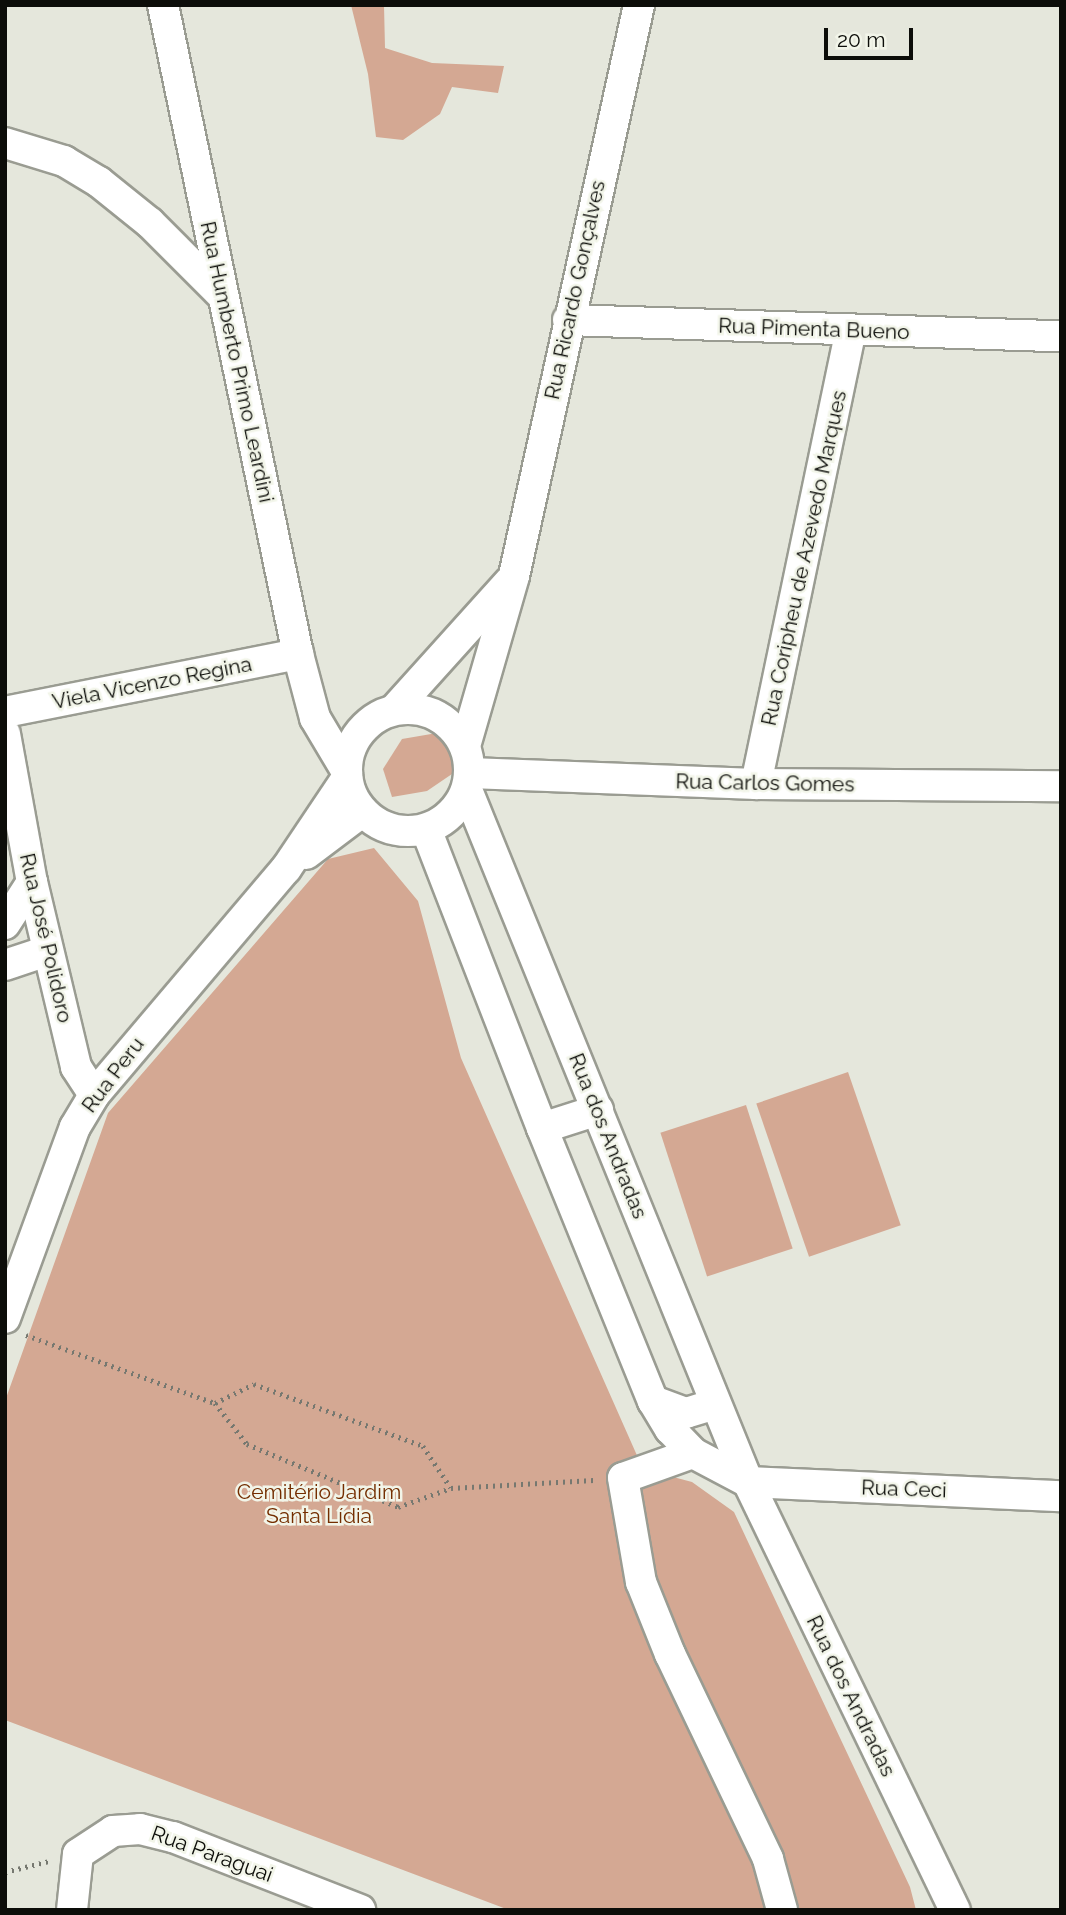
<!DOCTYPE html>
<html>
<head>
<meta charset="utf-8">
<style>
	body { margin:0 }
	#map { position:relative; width:1066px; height:1915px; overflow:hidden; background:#e5e7dc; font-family:Raleway,sans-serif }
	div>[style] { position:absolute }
	.green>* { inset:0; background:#d4a893; transform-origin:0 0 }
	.path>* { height:4.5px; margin-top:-2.25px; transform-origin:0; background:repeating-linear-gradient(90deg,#767870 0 2px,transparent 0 7px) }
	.roads { filter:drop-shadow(2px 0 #9a9c92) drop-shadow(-2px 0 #9a9c92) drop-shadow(0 2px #9a9c92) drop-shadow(0 -2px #9a9c92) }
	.minor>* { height:30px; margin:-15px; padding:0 15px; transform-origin:15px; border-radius:15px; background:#fff }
	.minor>.ring { margin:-15px; padding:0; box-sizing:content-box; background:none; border:30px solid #fff; border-radius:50% }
	span { translate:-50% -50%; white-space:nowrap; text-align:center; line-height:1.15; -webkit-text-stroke:5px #f2f5e9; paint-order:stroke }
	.street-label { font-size:21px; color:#0c0d09 }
	.park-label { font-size:21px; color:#742e00 }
	.frame { position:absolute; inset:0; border:7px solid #0c0d09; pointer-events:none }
	.scale { position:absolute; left:824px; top:28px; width:89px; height:32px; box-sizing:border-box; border:4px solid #0c0d09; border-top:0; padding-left:9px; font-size:21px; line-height:24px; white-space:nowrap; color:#0c0d09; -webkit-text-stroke:5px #f2f5e9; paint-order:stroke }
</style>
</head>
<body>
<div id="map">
	<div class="green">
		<i style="clip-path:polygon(351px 5px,384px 5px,385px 48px,432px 63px,504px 66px,498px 93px,452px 87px,440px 114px,403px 140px,376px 137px,368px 74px)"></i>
		<i style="clip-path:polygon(437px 733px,458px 736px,466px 747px,452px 774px,427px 791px,392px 797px,383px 769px,402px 739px)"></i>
		<i style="clip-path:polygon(374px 848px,418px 901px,461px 1058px,643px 1469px,692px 1482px,734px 1512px,910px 1887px,916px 1910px,509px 1910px,5px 1720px,5px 1401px,108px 1113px,328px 859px)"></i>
		<i style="left:848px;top:1072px;width:162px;height:97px;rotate:71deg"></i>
		<i style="left:746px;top:1105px;width:151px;height:90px;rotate:72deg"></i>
	</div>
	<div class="path">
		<i style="left:26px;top:1335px;width:201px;rotate:19.8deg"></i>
		<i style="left:215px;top:1403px;width:43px;rotate:-26deg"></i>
		<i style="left:254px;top:1384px;width:180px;rotate:20.1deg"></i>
		<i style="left:423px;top:1446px;width:50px;rotate:56.3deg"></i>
		<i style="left:451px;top:1488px;width:143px;rotate:-3.2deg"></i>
		<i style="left:215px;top:1403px;width:52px;rotate:52deg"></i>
		<i style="left:247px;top:1444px;width:164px;rotate:22.6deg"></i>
		<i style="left:398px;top:1507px;width:56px;rotate:-19.7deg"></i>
		<i style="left:5px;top:1872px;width:45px;rotate:-14deg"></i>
	</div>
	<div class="roads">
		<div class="minor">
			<i style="left:163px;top:5px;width:663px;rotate:78.25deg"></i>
			<i style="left:298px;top:654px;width:66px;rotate:75.1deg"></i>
			<i style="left:315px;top:718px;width:63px;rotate:59.3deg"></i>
			<i style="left:5px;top:143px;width:62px;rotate:17deg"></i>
			<i style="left:64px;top:161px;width:41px;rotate:31deg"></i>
			<i style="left:99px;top:182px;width:65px;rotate:38.8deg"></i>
			<i style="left:150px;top:223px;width:100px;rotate:45deg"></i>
			<i style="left:568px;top:320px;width:493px;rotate:1.9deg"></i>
			<i class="ring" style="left:347px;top:709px;width:92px;height:92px"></i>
			<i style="left:394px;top:710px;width:173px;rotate:-48deg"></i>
			<i style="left:5px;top:712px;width:299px;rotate:-11.2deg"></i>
			<i style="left:5px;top:734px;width:150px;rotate:79.7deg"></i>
			<i style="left:32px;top:882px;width:190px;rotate:76.6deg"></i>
			<i style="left:76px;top:1067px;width:33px;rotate:57deg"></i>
			<i style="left:465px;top:746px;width:177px;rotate:-73.9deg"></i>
			<i style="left:514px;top:576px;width:585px;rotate:-77.65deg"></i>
			<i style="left:470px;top:773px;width:286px;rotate:2.2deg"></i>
			<i style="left:756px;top:784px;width:305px;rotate:0.4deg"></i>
			<i style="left:756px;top:784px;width:463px;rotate:-78.2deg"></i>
			<i style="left:467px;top:790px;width:747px;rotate:67.9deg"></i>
			<i style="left:748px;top:1482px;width:475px;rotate:64.2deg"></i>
			<i style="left:426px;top:829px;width:321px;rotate:68.8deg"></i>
			<i style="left:542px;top:1128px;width:295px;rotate:67.9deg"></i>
			<i style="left:653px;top:1401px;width:33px;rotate:59deg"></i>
			<i style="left:670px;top:1429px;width:33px;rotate:46deg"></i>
			<i style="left:693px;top:1453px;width:62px;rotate:27.8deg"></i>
			<i style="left:748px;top:1482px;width:313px;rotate:2.6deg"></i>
			<i style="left:306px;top:854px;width:71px;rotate:-37deg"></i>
			<i style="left:5px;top:924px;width:50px;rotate:-57.3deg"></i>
			<i style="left:5px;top:965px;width:44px;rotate:-18.4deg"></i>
			<i style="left:542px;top:1128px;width:59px;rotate:-17.8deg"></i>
			<i style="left:5px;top:1318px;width:203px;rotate:-69.9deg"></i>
			<i style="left:75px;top:1127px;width:37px;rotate:-59deg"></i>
			<i style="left:94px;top:1095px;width:297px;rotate:-49.7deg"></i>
			<i style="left:286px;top:869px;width:110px;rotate:-56.2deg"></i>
			<i style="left:653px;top:1401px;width:35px;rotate:20deg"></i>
			<i style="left:686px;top:1413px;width:31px;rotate:-17deg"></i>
			<i style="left:693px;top:1453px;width:74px;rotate:160.3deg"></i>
			<i style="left:623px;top:1478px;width:106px;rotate:80.2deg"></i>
			<i style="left:641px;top:1582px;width:78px;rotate:68.1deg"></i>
			<i style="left:670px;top:1654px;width:227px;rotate:64.4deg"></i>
			<i style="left:768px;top:1859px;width:53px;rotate:74.6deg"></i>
			<i style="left:72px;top:1910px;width:56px;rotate:-83.9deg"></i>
			<i style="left:78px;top:1854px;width:42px;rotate:-33.3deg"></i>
			<i style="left:113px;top:1831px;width:27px;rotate:-4deg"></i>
			<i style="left:140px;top:1829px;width:34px;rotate:14deg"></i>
			<i style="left:173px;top:1837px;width:201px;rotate:21.3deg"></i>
		</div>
	</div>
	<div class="street-label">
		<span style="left:575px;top:290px;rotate:-78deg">Rua Ricardo Gonçalves</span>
		<span style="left:814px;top:329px;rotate:2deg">Rua Pimenta Bueno</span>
		<span style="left:237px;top:362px;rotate:78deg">Rua Humberto Primo Leardini</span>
		<span style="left:804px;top:558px;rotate:-78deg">Rua Coripheu de Azevedo Marques</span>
		<span style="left:152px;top:683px;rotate:-11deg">Viela Vicenzo Regina</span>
		<span style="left:765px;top:783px;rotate:1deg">Rua Carlos Gomes</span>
		<span style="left:46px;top:938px;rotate:77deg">Rua José Polidoro</span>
		<span style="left:113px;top:1075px;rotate:-53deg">Rua Peru</span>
		<span style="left:608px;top:1136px;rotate:68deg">Rua dos Andradas</span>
		<span style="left:904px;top:1489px;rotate:2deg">Rua Ceci</span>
		<span style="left:851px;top:1696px;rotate:64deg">Rua dos Andradas</span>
		<span style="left:212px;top:1854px;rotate:20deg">Rua Paraguai</span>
	</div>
	<div class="park-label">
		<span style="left:319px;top:1504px">Cemitério Jardim<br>Santa Lídia</span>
	</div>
	<div class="frame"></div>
	<div class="scale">20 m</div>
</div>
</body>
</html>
